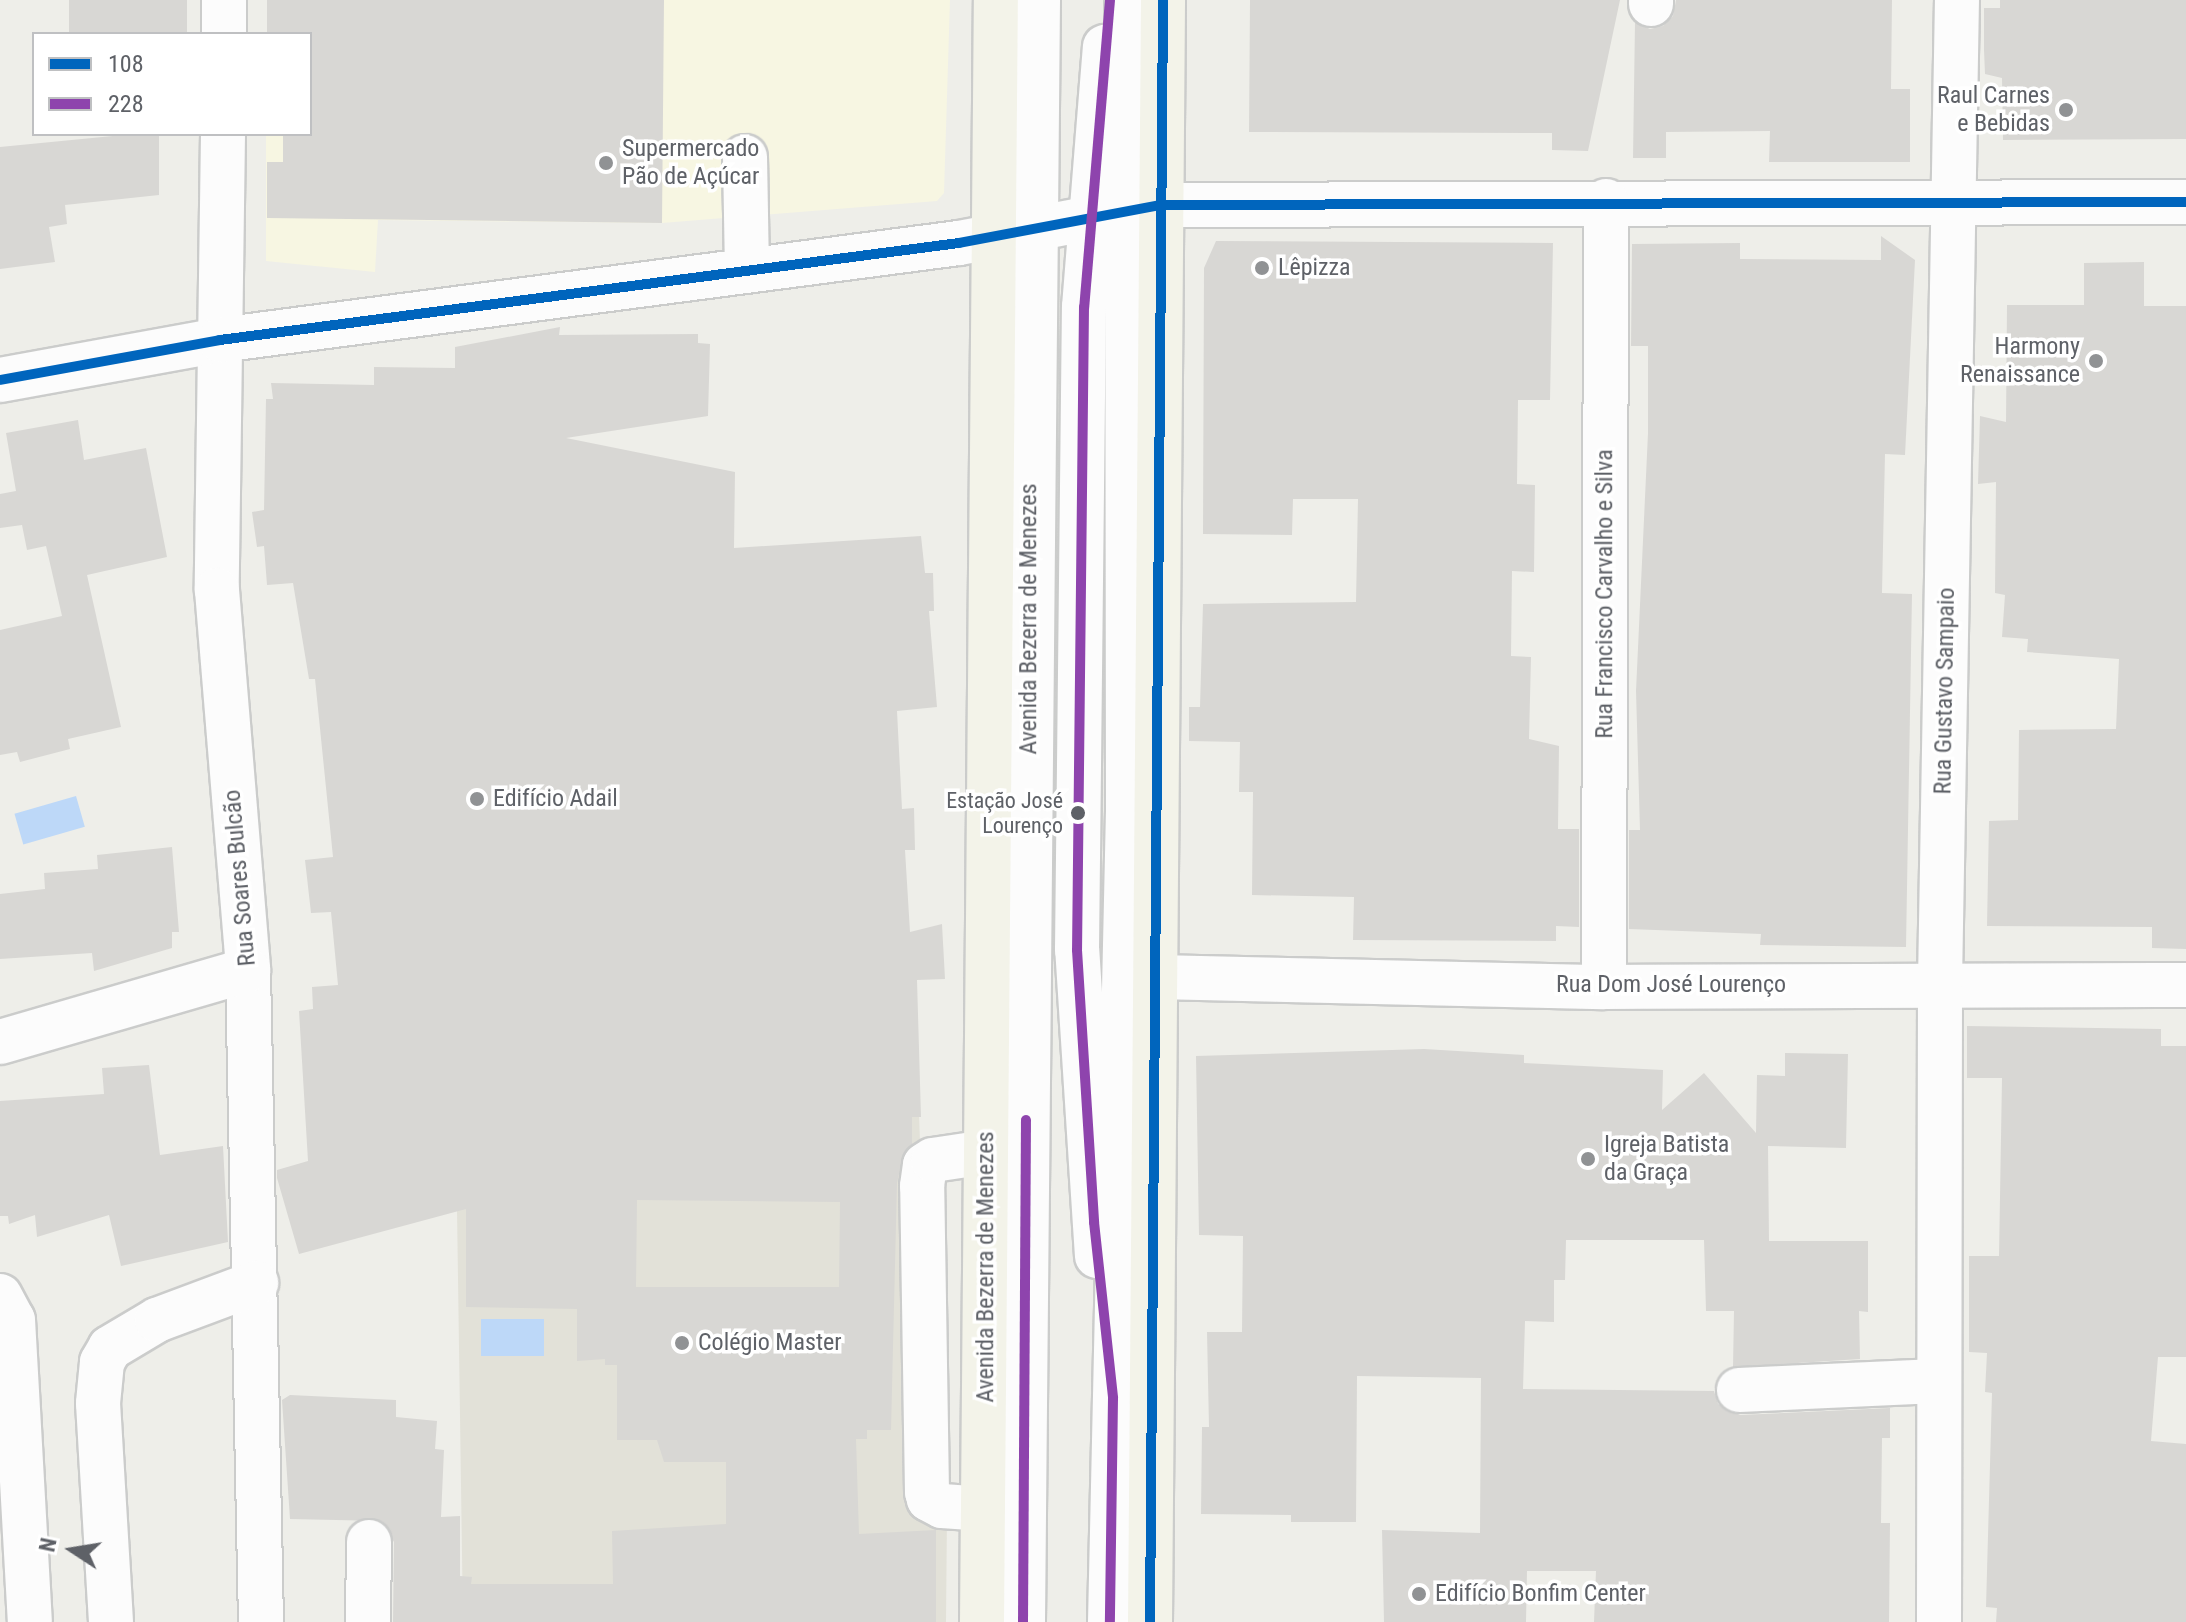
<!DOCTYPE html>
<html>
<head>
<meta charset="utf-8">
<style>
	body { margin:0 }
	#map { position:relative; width:2186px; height:1622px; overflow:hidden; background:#eeeee9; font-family:"Roboto Condensed",sans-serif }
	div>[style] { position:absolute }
	.commercial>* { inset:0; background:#f7f6e2 }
	.education>* { inset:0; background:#e2e1d8 }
	.water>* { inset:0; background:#bdd8f8; transform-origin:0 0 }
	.building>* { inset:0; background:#d8d7d4; transform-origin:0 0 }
	.roads { filter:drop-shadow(2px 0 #cbcccb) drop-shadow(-2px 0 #cbcccb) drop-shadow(0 2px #cbcccb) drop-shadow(0 -2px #cbcccb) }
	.minor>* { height:44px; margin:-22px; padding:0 22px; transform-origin:22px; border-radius:22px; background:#fcfcfc }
	.major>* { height:44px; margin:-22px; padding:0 22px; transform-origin:22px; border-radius:22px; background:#f3f3e9 }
	.bus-1>* { height:10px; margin:-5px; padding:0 5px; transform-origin:5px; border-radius:5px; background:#0065bd }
	.bus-2>* { height:10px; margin:-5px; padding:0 5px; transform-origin:5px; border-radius:5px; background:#8e44ad }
	.dots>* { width:22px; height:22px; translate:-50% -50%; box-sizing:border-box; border:4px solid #fff; border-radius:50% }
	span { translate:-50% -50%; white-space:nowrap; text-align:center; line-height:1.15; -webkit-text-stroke:7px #fff; paint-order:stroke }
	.bus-label { font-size:22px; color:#5e6167 }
	.right { translate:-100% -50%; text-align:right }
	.poi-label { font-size:24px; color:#5e6167 }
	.left { translate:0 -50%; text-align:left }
	.street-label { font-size:24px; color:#5e6167 }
	.legend { position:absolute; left:32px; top:32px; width:280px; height:104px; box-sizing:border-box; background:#fff; border:2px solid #bfc0c2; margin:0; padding:10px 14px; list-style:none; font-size:24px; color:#5e6167 }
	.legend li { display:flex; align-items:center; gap:16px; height:40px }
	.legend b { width:40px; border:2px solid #bfc0c2 }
	.north { position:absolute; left:32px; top:1510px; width:80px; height:80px; -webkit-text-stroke:6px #fff; paint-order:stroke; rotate:282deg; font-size:22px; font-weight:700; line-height:32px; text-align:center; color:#5e6167 }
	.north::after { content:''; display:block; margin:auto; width:28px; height:36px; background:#5e6167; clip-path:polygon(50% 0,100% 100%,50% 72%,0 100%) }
</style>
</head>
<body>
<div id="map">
	<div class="commercial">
		<i style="clip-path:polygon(267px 0,950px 0,944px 193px,937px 201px,662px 223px,378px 220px,375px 272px,266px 261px,266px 134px,310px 134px,310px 34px,267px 34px)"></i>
	</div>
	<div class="education">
		<i style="clip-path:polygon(919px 1114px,921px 1171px,903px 1171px,909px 1514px,947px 1515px,946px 1622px,463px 1622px,456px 1141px)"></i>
	</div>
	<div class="water">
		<i style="left:76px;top:796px;width:32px;height:64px;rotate:74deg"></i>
		<i style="left:481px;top:1319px;width:63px;height:37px"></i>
	</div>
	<div class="building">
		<i style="left:69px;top:0;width:118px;height:34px"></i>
		<i style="clip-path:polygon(267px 0,664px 0,662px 223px,267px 218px,267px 162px,283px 162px,283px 134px,310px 134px,310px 34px,267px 34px)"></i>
		<i style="clip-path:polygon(1250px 0,1620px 0,1588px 151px,1552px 150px,1552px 133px,1249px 132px)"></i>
		<i style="clip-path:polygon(1676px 0,1892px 0,1891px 89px,1910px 89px,1910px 162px,1769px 162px,1770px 131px,1666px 132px,1666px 158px,1633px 158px,1635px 22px,1650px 29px,1663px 26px,1673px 16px)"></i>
		<i style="clip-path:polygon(2000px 0,2186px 0,2186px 139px,2003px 140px,2002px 78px,1985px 74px,1984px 50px,1984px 8px,2000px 8px)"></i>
		<i style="clip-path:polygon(133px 134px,159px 134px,159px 195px,65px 205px,67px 224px,49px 227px,55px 262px,0 269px,0 147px)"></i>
		<i style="clip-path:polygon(1881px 236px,1915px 260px,1905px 455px,1885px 454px,1882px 593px,1912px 594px,1906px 947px,1760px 945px,1761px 934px,1629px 929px,1629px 830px,1640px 830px,1636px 691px,1648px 433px,1648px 346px,1631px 346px,1632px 244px,1740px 243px,1740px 259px,1881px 260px)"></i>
		<i style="clip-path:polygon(1216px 241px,1553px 243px,1550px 400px,1518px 400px,1517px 484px,1535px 485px,1534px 572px,1512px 571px,1511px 656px,1531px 657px,1529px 739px,1559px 746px,1558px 829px,1579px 829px,1579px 927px,1556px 926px,1556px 941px,1353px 940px,1354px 897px,1252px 895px,1253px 792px,1239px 792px,1240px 742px,1189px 741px,1189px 707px,1200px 707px,1203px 604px,1356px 602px,1358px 499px,1293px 499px,1292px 535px,1203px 534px,1204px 268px)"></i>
		<i style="clip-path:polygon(2144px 262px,2144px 306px,2186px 306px,2186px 949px,2152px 948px,2152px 927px,1987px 926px,1989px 821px,2018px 820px,2019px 730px,2116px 729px,2119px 659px,2027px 652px,2028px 639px,2002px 637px,2005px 595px,1995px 593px,1996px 482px,1978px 484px,1980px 416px,2006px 422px,2007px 305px,2084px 305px,2084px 263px)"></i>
		<i style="clip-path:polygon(evenodd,560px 327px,559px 335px,698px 334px,698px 343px,710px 344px,708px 416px,566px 438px,735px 472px,734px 548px,921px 536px,925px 573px,933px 573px,934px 611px,929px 611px,937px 707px,897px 711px,902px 809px,914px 808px,915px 850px,905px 850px,910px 932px,942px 924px,945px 979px,917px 980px,921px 1117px,912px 1117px,912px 1144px,904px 1152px,897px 1183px,891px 1430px,867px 1430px,867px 1439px,856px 1439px,859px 1534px,936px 1530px,936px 1622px,393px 1622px,394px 1542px,382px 1521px,290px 1519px,282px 1400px,290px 1395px,396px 1400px,396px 1417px,437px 1421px,435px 1449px,444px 1450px,441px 1517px,460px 1516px,460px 1576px,472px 1577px,471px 1584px,613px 1584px,612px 1531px,726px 1524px,726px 1462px,664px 1462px,657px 1440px,617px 1440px,617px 1365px,605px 1365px,605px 1359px,577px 1361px,577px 1309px,466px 1307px,466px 1209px,299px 1254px,277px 1178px,277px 1170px,308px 1161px,299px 1011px,313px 1009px,312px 987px,338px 985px,331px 912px,311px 913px,305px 860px,333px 857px,315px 679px,309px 679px,293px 583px,267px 585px,264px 546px,257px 547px,252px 512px,264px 510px,266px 399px,273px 399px,271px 383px,374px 385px,374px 367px,455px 368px,455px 347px,560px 327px,637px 1200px,840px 1202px,839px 1287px,636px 1287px,637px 1200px)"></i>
		<i style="clip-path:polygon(78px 420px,84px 460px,146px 448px,167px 557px,87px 575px,121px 727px,68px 739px,70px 749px,20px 762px,17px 752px,0 755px,0 630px,62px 616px,46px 546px,27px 550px,22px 525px,0 528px,0 494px,16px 491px,6px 433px)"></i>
		<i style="clip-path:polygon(172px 847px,179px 932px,172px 932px,172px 948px,94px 971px,92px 953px,0 959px,0 894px,45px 889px,44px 873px,98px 869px,97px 855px)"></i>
		<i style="clip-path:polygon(1967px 1026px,2161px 1029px,2161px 1046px,2186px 1046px,2186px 1357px,2158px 1357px,2151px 1441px,2186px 1444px,2186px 1622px,1996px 1622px,1997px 1608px,1986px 1607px,1992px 1393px,1985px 1392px,1987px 1353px,1969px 1352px,1969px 1256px,1999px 1256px,2002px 1078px,1967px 1078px)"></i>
		<i style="clip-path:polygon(1424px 1049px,1524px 1055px,1524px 1063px,1663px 1070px,1662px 1110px,1704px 1073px,1756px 1133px,1757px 1075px,1785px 1076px,1785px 1053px,1848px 1054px,1846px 1148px,1768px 1146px,1769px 1241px,1868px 1241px,1868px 1312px,1859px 1311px,1860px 1359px,1733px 1367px,1734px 1311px,1706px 1311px,1704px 1240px,1566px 1240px,1565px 1280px,1554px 1280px,1554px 1322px,1525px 1321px,1523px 1389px,1714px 1391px,1718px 1404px,1740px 1415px,1890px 1408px,1890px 1438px,1882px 1438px,1881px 1523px,1890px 1523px,1889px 1622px,1594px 1622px,1596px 1571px,1527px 1571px,1526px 1622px,1384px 1622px,1382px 1530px,1480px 1533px,1481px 1378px,1357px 1376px,1356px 1522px,1291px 1522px,1291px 1515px,1201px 1514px,1202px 1427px,1209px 1427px,1207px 1332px,1242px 1332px,1243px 1236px,1199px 1235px,1196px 1056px)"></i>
		<i style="clip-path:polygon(149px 1065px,160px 1155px,223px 1146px,228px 1242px,121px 1266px,109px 1215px,37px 1237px,35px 1215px,9px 1224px,8px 1216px,0 1216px,0 1101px,104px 1094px,102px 1068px)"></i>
	</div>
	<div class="roads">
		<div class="minor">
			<i style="left:1651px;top:0;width:4px;rotate:90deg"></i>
			<i style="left:224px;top:34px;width:34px;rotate:-90deg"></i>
			<i style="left:223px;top:134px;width:456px;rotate:90.8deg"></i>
			<i style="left:217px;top:590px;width:381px;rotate:85.3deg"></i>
			<i style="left:248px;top:970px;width:652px;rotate:88.86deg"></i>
			<i style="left:745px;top:157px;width:112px;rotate:89deg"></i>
			<i style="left:0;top:380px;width:224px;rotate:-10.3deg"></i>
			<i style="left:220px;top:340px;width:745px;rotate:-7.48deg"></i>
			<i style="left:959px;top:243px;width:206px;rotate:-10.7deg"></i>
			<i style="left:1161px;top:205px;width:1025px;rotate:-0.17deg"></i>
			<i style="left:1156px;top:977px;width:448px;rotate:1.3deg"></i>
			<i style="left:1604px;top:987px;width:582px;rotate:-0.2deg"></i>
			<i style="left:1604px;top:987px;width:786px;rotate:-89.85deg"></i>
			<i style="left:0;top:1042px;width:258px;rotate:-16.2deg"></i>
			<i style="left:1097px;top:1256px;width:307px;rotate:-93.7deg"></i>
			<i style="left:1077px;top:950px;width:643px;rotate:-89.38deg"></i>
			<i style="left:1084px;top:307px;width:261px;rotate:-85.4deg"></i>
			<i style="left:0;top:1296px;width:27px;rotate:62deg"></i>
			<i style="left:13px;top:1320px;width:302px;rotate:86.8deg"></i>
			<i style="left:1739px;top:1390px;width:198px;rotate:-2.6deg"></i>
			<i style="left:985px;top:1509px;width:43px;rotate:-176deg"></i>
			<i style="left:942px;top:1506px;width:15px;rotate:-152deg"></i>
			<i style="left:929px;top:1499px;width:7px;rotate:-106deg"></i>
			<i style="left:927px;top:1492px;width:306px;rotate:-90.9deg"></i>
			<i style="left:922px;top:1186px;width:21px;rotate:-82deg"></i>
			<i style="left:925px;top:1165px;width:9px;rotate:-32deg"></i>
			<i style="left:933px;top:1160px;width:54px;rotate:-8.6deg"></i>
			<i style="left:111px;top:1622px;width:219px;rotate:-93.4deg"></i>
			<i style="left:98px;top:1403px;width:41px;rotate:-84.4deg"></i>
			<i style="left:102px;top:1362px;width:16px;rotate:-60deg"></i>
			<i style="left:110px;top:1348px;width:55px;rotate:-30.8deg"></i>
			<i style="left:157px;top:1320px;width:106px;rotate:-20.5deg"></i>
			<i style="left:368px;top:1622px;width:80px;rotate:-89.3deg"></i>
			<i style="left:1023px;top:1622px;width:1622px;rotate:-89.47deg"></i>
			<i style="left:1110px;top:1622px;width:809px;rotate:-88.73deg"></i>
			<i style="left:1128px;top:813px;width:813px;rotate:-90.07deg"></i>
			<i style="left:1939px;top:1622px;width:640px;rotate:-89.91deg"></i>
			<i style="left:1940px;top:982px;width:982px;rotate:-89.01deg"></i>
		</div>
		<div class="major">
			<i style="left:982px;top:1622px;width:1622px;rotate:-89.51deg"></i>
			<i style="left:1150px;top:1622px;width:1622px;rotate:-89.54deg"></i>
		</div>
	</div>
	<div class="bus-1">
		<i style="left:0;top:380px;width:224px;rotate:-10.3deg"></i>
		<i style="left:220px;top:340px;width:745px;rotate:-7.48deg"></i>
		<i style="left:959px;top:243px;width:206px;rotate:-10.7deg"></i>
		<i style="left:1161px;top:205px;width:1025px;rotate:-0.17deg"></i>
		<i style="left:1150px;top:1622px;width:1622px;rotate:-89.54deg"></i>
	</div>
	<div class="bus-2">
		<i style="left:1110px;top:0;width:308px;rotate:94.8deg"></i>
		<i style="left:1084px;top:307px;width:643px;rotate:90.62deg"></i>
		<i style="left:1077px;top:950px;width:273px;rotate:86.4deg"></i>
		<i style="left:1094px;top:1222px;width:177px;rotate:83.8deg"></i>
		<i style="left:1113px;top:1398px;width:224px;rotate:90.8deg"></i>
		<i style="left:1023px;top:1622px;width:502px;rotate:-89.66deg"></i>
	</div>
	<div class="dots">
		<i style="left:2066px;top:110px;background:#909294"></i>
		<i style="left:606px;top:163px;background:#909294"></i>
		<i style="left:1262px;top:268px;background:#909294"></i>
		<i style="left:2096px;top:361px;background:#909294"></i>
		<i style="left:477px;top:799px;background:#909294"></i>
		<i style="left:1078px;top:813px;background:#5e6167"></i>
		<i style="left:1588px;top:1159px;background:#909294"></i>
		<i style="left:682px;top:1343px;background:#909294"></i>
		<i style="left:1419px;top:1594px;background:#909294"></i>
	</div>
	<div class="bus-label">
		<span class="right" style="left:1063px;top:813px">Estação José<br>Lourenço</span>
	</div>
	<div class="poi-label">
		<span class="right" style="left:2050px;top:110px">Raul Carnes<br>e Bebidas</span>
		<span class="left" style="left:622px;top:163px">Supermercado<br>Pão de Açúcar</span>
		<span class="left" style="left:1278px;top:268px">Lêpizza</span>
		<span class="right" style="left:2080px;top:361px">Harmony<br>Renaissance</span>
		<span class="left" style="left:493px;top:799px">Edifício Adail</span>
		<span class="left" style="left:1604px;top:1159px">Igreja Batista<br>da Graça</span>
		<span class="left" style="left:698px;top:1343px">Colégio Master</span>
		<span class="left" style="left:1435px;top:1594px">Edifício Bonfim Center</span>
	</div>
	<div class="street-label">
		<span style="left:1605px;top:594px;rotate:-90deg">Rua Francisco Carvalho e Silva</span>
		<span style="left:1029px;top:619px;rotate:-90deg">Avenida Bezerra de Menezes</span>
		<span style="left:1945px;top:691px;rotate:-89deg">Rua Gustavo Sampaio</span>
		<span style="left:240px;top:878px;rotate:-95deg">Rua Soares Bulcão</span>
		<span style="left:1671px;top:985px">Rua Dom José Lourenço</span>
		<span style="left:986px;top:1267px;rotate:-90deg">Avenida Bezerra de Menezes</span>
	</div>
	<ul class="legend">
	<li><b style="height:10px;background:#0065bd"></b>108</li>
	<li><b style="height:10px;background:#8e44ad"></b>228</li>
	</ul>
	<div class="north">N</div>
</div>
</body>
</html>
